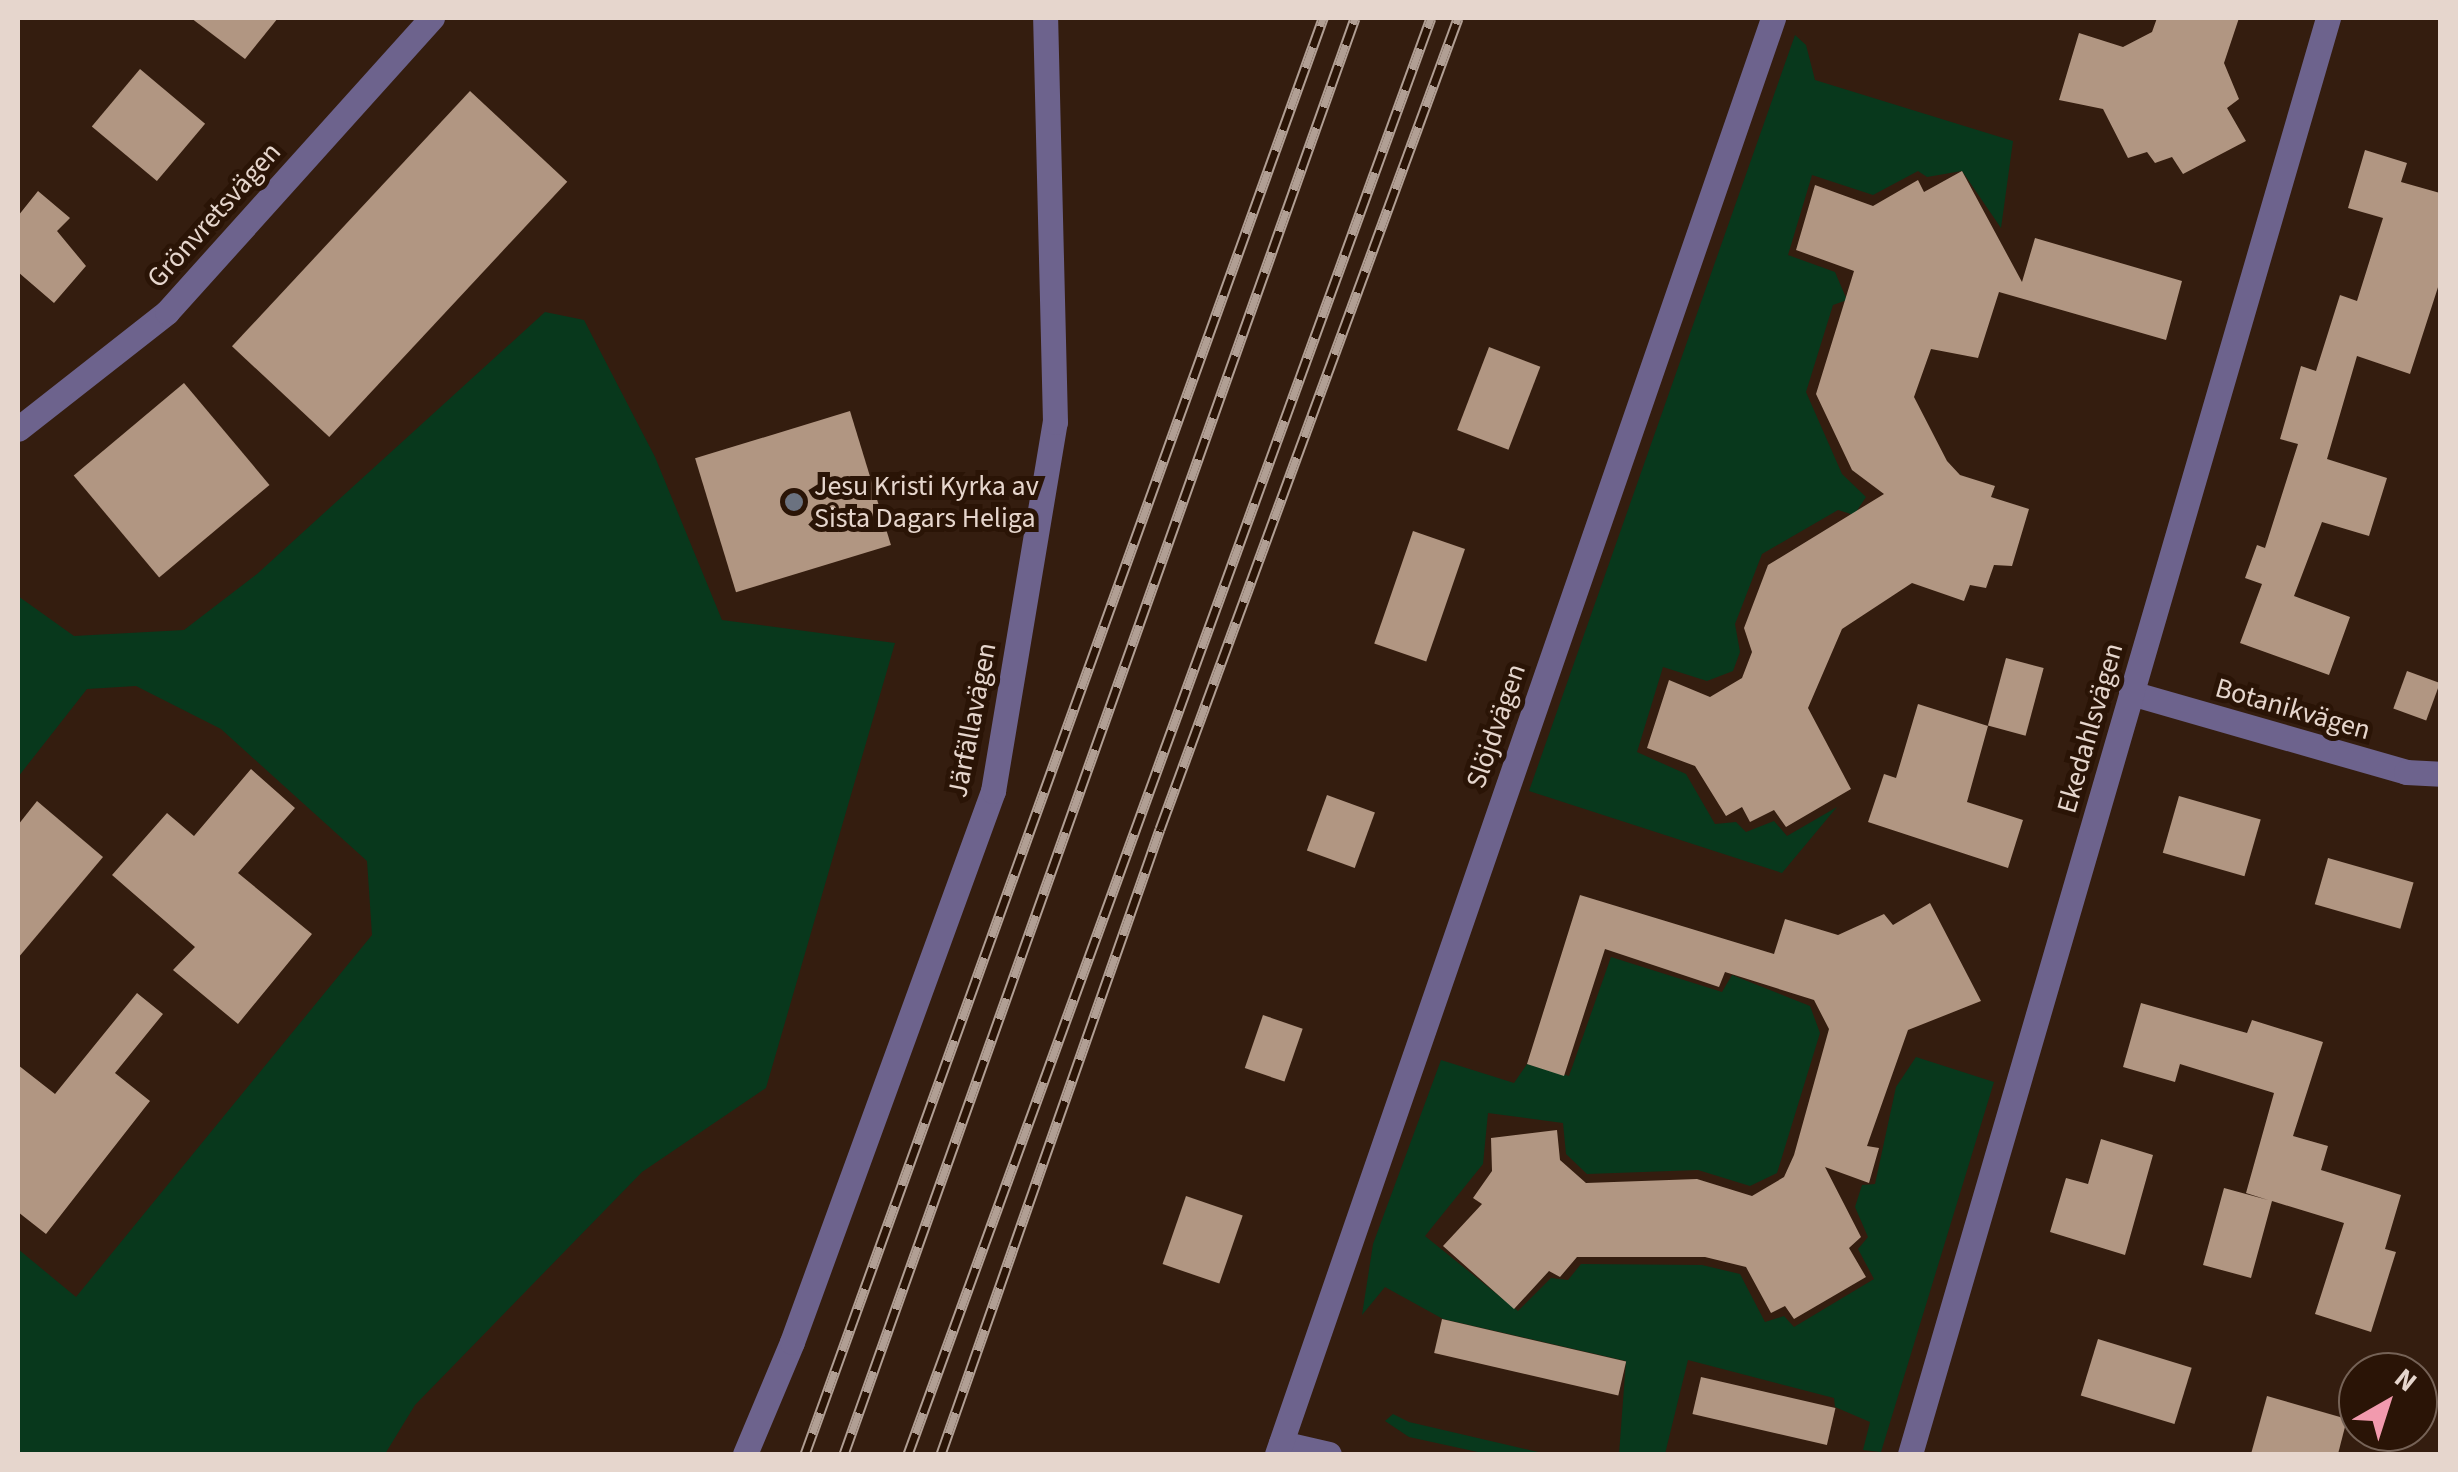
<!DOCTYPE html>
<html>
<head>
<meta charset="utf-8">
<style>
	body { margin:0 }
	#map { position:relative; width:2458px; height:1472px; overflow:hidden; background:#341d0f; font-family:"Source Sans 3",sans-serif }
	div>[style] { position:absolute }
	.green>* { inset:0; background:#08381c }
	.building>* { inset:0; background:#b19682; transform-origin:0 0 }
	.minor>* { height:25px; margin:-12.5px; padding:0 12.5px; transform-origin:12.5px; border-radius:12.5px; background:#6d638d }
	.rail>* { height:11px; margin-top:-5.5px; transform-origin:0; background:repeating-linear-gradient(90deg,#2a1406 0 22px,#b19f94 0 44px); box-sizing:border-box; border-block:2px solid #b19f94 }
	.dots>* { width:28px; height:28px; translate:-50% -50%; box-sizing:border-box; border:5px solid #2a1406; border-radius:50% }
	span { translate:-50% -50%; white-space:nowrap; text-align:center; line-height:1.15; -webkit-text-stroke:10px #2a1406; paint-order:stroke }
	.street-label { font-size:28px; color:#e6d6cd }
	.poi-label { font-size:28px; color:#e6d6cd }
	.left { translate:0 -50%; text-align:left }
	.frame { position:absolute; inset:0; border:20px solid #e6d6cd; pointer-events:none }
	.north { position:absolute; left:2338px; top:1352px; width:100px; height:100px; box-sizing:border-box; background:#2a1406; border:2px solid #756256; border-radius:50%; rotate:39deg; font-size:28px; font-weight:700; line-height:40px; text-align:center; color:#e6d6cd }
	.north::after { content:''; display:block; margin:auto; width:35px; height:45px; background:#f29aae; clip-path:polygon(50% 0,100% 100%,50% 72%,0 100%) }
</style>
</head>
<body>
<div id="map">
	<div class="green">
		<i style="clip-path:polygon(1795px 35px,1806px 45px,1815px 80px,2013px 141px,2001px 228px,1962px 171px,1927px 177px,1918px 171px,1873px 195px,1812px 175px,1788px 255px,1835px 272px,1847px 300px,1833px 305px,1806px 392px,1842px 474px,1866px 497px,1854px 515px,1838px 510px,1762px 554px,1735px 624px,1740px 652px,1733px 671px,1707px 681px,1663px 667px,1637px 752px,1686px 774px,1715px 824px,1736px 822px,1746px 832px,1774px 821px,1787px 836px,1837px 807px,1782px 873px,1529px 791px)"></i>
		<i style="clip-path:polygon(545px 312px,584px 320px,655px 457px,722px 620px,895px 643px,766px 1088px,642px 1172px,415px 1405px,385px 1454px,18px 1454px,18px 1249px,76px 1297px,372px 935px,367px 861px,221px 729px,136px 686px,87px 689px,18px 777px,18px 596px,74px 636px,184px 630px,257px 574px)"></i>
		<i style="clip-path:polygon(1611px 957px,1722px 992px,1732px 975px,1810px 1006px,1820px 1033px,1777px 1173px,1750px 1186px,1698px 1170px,1587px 1174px,1566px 1154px,1563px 1123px,1488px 1113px,1483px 1164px,1425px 1236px,1518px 1311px,1551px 1278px,1568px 1280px,1581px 1264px,1702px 1265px,1740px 1274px,1765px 1322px,1784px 1316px,1794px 1327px,1874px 1279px,1858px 1249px,1868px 1237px,1855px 1207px,1862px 1185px,1875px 1184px,1896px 1087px,1916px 1057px,1994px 1082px,1881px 1452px,1863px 1450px,1870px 1422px,1835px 1407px,1834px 1398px,1688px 1360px,1665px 1454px,1619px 1454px,1626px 1361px,1443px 1319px,1385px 1287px,1362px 1315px,1373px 1244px,1441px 1060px,1514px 1083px,1527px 1064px,1569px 1076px)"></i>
		<i style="clip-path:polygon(1393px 1414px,1409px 1422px,1547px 1454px,1487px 1454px,1409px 1437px,1385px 1421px)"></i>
	</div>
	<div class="building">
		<i style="clip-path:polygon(191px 18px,278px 18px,245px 59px)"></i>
		<i style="clip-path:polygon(2157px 18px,2239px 18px,2224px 63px,2239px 99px,2227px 108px,2246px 141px,2183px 174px,2172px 157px,2155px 163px,2147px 152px,2128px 158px,2103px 109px,2059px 100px,2079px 33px,2123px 47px,2152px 32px)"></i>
		<i style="left:140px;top:69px;width:85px;height:75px;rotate:40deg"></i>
		<i style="left:470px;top:91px;width:133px;height:349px;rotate:43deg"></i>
		<i style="clip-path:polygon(2365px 150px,2407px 163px,2401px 182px,2440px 193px,2440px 281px,2410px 374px,2357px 356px,2327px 459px,2387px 478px,2369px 536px,2322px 522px,2294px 596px,2350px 617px,2329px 675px,2240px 643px,2262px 584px,2245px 578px,2257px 545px,2265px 548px,2298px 444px,2280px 439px,2301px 366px,2316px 371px,2340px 295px,2357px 301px,2383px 218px,2348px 208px)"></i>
		<i style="clip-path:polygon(1962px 171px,2022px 282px,2035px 238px,2182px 281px,2166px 340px,1999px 292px,1978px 358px,1931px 349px,1914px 397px,1947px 461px,1960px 475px,1995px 486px,1991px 497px,2029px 509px,2012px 566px,1994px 565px,1986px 588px,1970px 585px,1964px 601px,1912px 583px,1842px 629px,1808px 708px,1851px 789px,1786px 827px,1774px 810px,1750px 822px,1742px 807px,1726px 816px,1695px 766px,1647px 748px,1669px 680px,1710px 697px,1742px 678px,1752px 652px,1744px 628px,1768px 565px,1884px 494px,1852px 470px,1816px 394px,1854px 271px,1796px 250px,1815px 185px,1873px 206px,1918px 180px,1924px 192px)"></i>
		<i style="clip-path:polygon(38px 191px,70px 218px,57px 231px,86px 266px,54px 303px,18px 272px,18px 216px)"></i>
		<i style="left:1489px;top:347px;width:55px;height:89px;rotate:21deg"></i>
		<i style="left:184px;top:383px;width:133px;height:144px;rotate:50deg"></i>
		<i style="left:850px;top:411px;width:140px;height:162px;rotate:73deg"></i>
		<i style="left:1413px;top:531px;width:55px;height:119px;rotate:19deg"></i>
		<i style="left:2006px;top:658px;width:39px;height:70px;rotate:15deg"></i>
		<i style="left:2407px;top:671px;width:35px;height:40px;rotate:20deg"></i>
		<i style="clip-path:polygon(1918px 704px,1988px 726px,1967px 802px,2023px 820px,2008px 868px,1868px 822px,1884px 774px,1896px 778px)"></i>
		<i style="clip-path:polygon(251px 769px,295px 808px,238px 873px,312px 934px,238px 1024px,173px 970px,195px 947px,112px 875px,167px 813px,194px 836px)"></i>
		<i style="left:1327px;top:795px;width:51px;height:59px;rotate:20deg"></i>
		<i style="left:2179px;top:796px;width:85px;height:59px;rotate:16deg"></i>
		<i style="clip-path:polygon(37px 801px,103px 857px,18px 958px,18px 825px)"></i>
		<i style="left:2328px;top:858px;width:89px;height:48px;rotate:16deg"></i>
		<i style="clip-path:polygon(1580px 895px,1774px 954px,1785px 919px,1838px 935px,1884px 914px,1893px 925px,1930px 903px,1981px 1001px,1908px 1030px,1867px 1146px,1879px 1148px,1869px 1183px,1825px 1167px,1861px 1237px,1849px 1248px,1866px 1277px,1794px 1319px,1785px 1306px,1771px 1313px,1746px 1267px,1705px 1257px,1577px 1257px,1560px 1277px,1549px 1271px,1514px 1309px,1443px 1246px,1482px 1204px,1473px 1198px,1492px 1171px,1491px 1138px,1557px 1130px,1560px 1160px,1586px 1183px,1697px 1179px,1752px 1196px,1784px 1177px,1794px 1155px,1829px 1029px,1814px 1000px,1725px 972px,1719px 987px,1605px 949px,1564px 1076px,1527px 1064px)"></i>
		<i style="clip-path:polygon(137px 993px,163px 1014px,115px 1073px,150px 1101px,46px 1234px,18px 1212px,18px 1065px,55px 1094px)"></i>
		<i style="clip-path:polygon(2141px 1003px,2247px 1033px,2252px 1020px,2323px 1042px,2293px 1136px,2328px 1146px,2321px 1170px,2401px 1195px,2385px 1249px,2396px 1252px,2371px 1332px,2315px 1314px,2344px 1223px,2272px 1201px,2251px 1278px,2203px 1265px,2224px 1188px,2268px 1200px,2246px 1193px,2274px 1093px,2180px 1064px,2175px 1082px,2123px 1067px)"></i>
		<i style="left:1263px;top:1015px;width:42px;height:56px;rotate:19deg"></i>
		<i style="clip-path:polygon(2101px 1139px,2153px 1155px,2125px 1255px,2050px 1232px,2066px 1178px,2088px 1184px)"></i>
		<i style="left:1186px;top:1196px;width:60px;height:72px;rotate:19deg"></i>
		<i style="left:1442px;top:1319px;width:189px;height:35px;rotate:13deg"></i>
		<i style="left:2098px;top:1339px;width:98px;height:59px;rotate:17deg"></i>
		<i style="left:1701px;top:1377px;width:138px;height:38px;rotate:13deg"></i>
		<i style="clip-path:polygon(2267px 1396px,2347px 1419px,2338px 1454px,2251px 1454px)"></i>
	</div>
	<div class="minor">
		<i style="left:18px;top:429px;width:189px;rotate:-38.1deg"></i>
		<i style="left:167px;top:312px;width:396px;rotate:-48deg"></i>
		<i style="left:2131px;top:693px;width:286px;rotate:16deg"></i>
		<i style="left:2406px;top:772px;width:34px;rotate:3deg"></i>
		<i style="left:1281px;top:1443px;width:49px;rotate:12.9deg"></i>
		<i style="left:745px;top:1454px;width:121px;rotate:-67.2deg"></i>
		<i style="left:792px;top:1342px;width:587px;rotate:-69.96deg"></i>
		<i style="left:993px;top:791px;width:374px;rotate:-80.5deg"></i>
		<i style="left:1055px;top:422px;width:404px;rotate:-91.4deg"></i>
		<i style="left:1277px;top:1454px;width:1519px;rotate:-70.94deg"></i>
		<i style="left:1910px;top:1454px;width:1496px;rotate:-73.77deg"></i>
	</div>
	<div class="rail">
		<i style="left:805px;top:1454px;width:1527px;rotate:-70.16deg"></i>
		<i style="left:844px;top:1454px;width:1524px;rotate:-70.41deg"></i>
		<i style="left:908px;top:1454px;width:1528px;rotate:-69.99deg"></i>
		<i style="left:941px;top:1454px;width:662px;rotate:-70.69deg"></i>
		<i style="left:1160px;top:829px;width:864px;rotate:-69.82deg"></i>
	</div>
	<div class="dots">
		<i style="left:794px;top:502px;background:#6b7280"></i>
	</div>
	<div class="street-label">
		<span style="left:214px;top:215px;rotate:-48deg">Grönvretsvägen</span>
		<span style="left:2293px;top:709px;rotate:16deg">Botanikvägen</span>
		<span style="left:972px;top:720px;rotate:-79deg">Järfällavägen</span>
		<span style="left:1496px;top:726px;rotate:-71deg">Slöjdvägen</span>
		<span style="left:2090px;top:728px;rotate:-74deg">Ekedahlsvägen</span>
	</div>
	<div class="poi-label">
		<span class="left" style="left:814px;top:502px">Jesu Kristi Kyrka av<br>Sista Dagars Heliga</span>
	</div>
	<div class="frame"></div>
	<div class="north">N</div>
</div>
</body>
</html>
